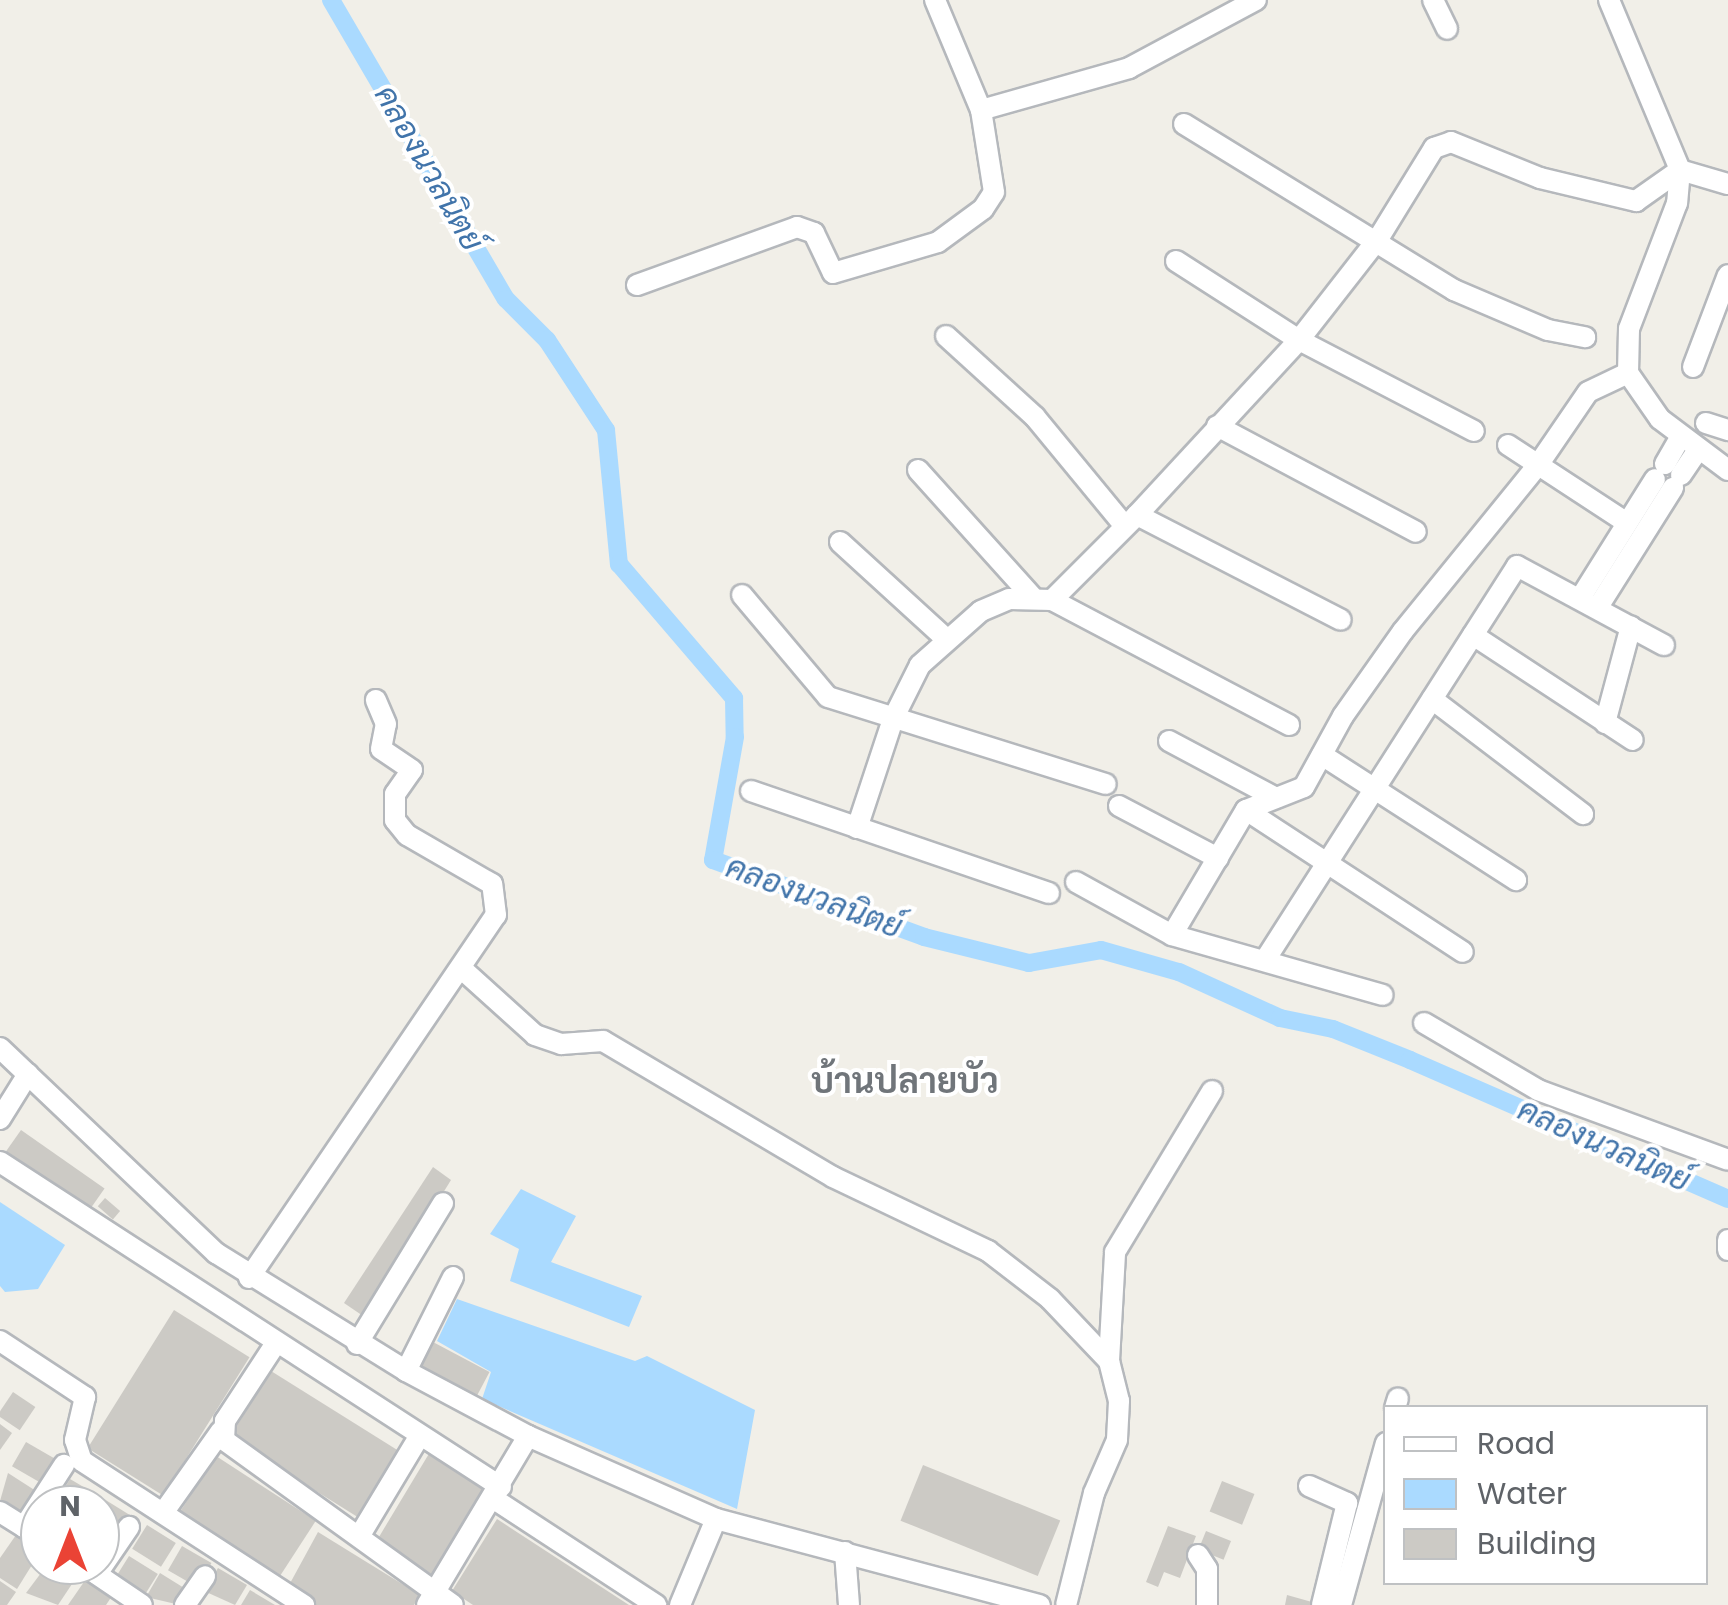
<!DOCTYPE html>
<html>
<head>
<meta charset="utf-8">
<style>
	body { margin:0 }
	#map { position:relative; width:1728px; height:1605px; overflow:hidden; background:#f1efe8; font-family:Poppins,Sarabun,sans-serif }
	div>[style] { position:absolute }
	.water>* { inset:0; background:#aadaff }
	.canal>* { height:18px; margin:-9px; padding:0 9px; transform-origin:9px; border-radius:9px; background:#aadaff }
	.building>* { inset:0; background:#cccac5; transform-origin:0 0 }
	.roads { filter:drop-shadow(2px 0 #b5b8bc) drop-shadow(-2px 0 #b5b8bc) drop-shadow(0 2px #b5b8bc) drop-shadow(0 -2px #b5b8bc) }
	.minor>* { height:20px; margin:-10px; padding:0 10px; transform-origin:10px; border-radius:10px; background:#fff }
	span { translate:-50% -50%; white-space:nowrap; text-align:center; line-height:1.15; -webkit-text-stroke:8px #fff; paint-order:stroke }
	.water-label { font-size:32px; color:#4174aa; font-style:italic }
	.quarter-label { font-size:35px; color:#70757a; font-weight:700 }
	.legend { position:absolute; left:1383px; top:1405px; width:325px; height:180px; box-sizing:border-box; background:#fff; border:2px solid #bfc1c3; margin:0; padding:12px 18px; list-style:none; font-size:30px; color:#5f6368 }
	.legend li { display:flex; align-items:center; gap:20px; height:50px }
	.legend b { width:50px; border:2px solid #bfc1c3 }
	.north { position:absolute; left:20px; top:1485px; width:100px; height:100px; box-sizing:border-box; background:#fff; border:2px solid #bfc1c3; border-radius:50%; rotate:0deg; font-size:28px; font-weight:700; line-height:40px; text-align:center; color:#5f6368 }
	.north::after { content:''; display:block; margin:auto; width:35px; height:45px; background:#ea4335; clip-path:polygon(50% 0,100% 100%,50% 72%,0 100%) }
</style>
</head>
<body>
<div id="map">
	<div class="water">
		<i style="clip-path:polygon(521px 1189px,576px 1216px,551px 1262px,642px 1296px,629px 1327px,510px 1281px,519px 1249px,490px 1234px)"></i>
		<i style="clip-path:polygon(0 1202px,65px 1245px,38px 1289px,5px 1292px,0 1286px)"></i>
		<i style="clip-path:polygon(457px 1299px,635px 1361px,647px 1356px,755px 1410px,737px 1509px,482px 1399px,491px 1372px,437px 1341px)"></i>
	</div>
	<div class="canal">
		<i style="left:331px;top:0;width:346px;rotate:59.7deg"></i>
		<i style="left:506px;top:299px;width:58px;rotate:45deg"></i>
		<i style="left:547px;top:340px;width:108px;rotate:56.8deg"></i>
		<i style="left:606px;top:430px;width:135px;rotate:84.5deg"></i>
		<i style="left:619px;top:564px;width:177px;rotate:49.4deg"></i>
		<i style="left:734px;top:698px;width:39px;rotate:89deg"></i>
		<i style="left:735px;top:737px;width:125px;rotate:100.1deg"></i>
		<i style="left:713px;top:860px;width:225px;rotate:20deg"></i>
		<i style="left:924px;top:937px;width:108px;rotate:13.9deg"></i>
		<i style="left:1029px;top:963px;width:73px;rotate:-10.2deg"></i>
		<i style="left:1101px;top:950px;width:81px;rotate:15.8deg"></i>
		<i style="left:1179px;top:972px;width:111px;rotate:24.5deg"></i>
		<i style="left:1280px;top:1018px;width:54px;rotate:11.7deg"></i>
		<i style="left:1333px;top:1029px;width:83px;rotate:21.9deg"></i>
		<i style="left:1410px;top:1060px;width:347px;rotate:23.6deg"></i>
	</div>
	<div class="building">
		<i style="left:21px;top:1130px;width:102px;height:26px;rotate:35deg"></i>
		<i style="clip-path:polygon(433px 1167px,451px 1180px,366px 1318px,344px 1303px)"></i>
		<i style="left:105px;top:1198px;width:20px;height:11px;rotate:41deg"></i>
		<i style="left:174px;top:1310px;width:89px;height:163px;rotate:32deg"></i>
		<i style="left:433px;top:1342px;width:64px;height:29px;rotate:28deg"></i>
		<i style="left:271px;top:1371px;width:156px;height:78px;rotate:32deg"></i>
		<i style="left:13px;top:1392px;width:27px;height:28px;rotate:34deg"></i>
		<i style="clip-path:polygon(0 1424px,12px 1433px,0 1450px)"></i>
		<i style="left:26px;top:1442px;width:34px;height:28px;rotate:30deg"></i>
		<i style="left:430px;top:1452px;width:71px;height:104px;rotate:31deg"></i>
		<i style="left:216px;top:1456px;width:119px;height:72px;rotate:33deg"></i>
		<i style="left:923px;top:1465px;width:148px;height:60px;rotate:22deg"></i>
		<i style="clip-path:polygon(8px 1473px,36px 1491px,21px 1515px,0 1501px)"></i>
		<i style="clip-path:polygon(70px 1479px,99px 1496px,94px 1505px,56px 1502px)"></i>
		<i style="left:1222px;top:1481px;width:35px;height:33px;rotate:22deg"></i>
		<i style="clip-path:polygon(104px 1499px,133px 1517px,118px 1540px,100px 1529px)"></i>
		<i style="clip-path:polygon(497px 1519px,629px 1605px,473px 1605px,452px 1591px)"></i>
		<i style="left:147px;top:1525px;width:34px;height:28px;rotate:32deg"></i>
		<i style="clip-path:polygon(1168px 1526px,1196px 1536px,1180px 1578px,1164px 1572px,1158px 1587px,1146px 1582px)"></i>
		<i style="left:1206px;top:1531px;width:27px;height:20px;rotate:22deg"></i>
		<i style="clip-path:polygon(318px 1532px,420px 1595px,414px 1605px,315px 1605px,288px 1587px)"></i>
		<i style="clip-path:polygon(16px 1535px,40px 1552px,17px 1589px,0 1578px,0 1558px)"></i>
		<i style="left:182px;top:1546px;width:34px;height:28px;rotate:30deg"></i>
		<i style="left:129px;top:1556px;width:34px;height:28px;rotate:32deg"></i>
		<i style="clip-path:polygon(47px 1565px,78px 1575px,58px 1605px,26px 1593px)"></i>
		<i style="clip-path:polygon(218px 1568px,247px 1585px,235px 1605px,204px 1591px)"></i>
		<i style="clip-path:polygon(160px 1573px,189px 1591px,180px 1605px,146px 1597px)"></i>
		<i style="clip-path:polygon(86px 1579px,112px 1596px,106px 1605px,68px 1605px)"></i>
		<i style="clip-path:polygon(0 1581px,16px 1592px,7px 1605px,0 1605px)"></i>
		<i style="clip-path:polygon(250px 1590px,275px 1605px,241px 1605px)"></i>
		<i style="clip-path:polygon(1287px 1595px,1319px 1604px,1318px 1605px,1285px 1605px)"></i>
	</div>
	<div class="roads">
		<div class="minor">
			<i style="left:935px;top:0;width:119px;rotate:67.3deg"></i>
			<i style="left:981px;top:110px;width:154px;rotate:-15.8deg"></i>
			<i style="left:1129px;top:68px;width:144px;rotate:-28.2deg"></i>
			<i style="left:1433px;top:0;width:32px;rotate:64deg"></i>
			<i style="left:1609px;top:0;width:184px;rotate:67.3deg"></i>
			<i style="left:1680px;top:170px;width:33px;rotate:95deg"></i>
			<i style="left:1677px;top:203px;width:135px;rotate:110.9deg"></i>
			<i style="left:1629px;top:329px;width:44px;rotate:91.3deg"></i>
			<i style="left:1628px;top:373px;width:56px;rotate:55.2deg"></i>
			<i style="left:1660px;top:419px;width:85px;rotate:36.9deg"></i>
			<i style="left:1184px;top:124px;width:317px;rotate:31.6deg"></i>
			<i style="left:1454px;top:290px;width:102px;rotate:23.1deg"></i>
			<i style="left:1548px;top:330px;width:38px;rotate:11deg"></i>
			<i style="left:1176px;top:261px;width:146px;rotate:32.7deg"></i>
			<i style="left:1299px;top:340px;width:197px;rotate:27.5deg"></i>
			<i style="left:637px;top:285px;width:170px;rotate:-19.9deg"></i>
			<i style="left:797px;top:227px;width:18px;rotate:19deg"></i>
			<i style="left:814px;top:233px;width:44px;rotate:64.6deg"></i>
			<i style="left:833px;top:273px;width:109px;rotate:-16.4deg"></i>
			<i style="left:938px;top:242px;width:56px;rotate:-36.3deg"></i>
			<i style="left:983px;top:209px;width:20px;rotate:-57deg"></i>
			<i style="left:994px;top:192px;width:83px;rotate:-99deg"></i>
			<i style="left:946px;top:336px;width:120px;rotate:42.3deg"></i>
			<i style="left:1035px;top:417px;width:141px;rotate:50.5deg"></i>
			<i style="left:1693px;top:367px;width:98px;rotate:-69.2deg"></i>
			<i style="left:1706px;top:423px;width:23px;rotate:18deg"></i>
			<i style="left:1217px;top:426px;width:225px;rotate:28deg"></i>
			<i style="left:1508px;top:445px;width:142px;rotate:33.2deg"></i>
			<i style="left:1665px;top:464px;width:32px;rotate:-60deg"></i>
			<i style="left:918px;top:470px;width:173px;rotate:48deg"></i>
			<i style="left:1681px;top:475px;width:30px;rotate:-56deg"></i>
			<i style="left:1137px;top:515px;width:229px;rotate:27.2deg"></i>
			<i style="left:840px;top:542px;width:142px;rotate:42.4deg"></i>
			<i style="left:742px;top:595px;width:133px;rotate:49.9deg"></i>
			<i style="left:828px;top:697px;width:291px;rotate:17.4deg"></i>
			<i style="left:1581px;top:597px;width:139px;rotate:-57.9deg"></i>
			<i style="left:1052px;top:600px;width:268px;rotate:27.8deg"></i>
			<i style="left:1598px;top:607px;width:141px;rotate:-57.8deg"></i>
			<i style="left:1473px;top:635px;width:191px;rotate:33.3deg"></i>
			<i style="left:1432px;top:699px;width:190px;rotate:37.3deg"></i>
			<i style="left:1605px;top:723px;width:100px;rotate:-75deg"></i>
			<i style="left:1169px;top:741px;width:121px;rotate:28deg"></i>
			<i style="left:1322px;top:755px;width:231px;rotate:32.8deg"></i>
			<i style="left:751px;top:791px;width:315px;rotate:18.9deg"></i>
			<i style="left:1119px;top:806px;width:112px;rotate:27.7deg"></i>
			<i style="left:1246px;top:810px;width:259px;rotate:33.2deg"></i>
			<i style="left:857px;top:828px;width:115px;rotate:-71.7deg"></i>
			<i style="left:893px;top:719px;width:60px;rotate:-63.4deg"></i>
			<i style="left:920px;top:665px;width:81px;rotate:-41.5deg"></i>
			<i style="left:981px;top:611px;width:30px;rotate:-23deg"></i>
			<i style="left:1009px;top:599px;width:43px;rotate:1.3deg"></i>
			<i style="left:1052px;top:600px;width:120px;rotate:-45deg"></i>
			<i style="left:1137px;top:515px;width:238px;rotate:-47.2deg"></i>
			<i style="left:1299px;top:340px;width:128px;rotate:-52deg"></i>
			<i style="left:1378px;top:239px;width:107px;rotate:-58.4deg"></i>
			<i style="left:1434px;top:148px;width:18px;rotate:-19deg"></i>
			<i style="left:1451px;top:142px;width:96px;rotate:22deg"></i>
			<i style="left:1540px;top:178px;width:99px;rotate:13.5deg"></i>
			<i style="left:1636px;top:201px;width:54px;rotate:-35.2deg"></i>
			<i style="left:1680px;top:170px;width:50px;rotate:16.3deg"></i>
			<i style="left:1076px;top:882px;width:110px;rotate:28.9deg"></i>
			<i style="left:1172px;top:935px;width:219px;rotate:15.9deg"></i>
			<i style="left:1172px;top:935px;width:145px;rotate:-59.4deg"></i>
			<i style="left:1246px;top:810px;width:62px;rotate:-21.6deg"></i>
			<i style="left:1304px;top:787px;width:81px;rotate:-61.2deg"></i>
			<i style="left:1343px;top:716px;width:104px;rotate:-54.8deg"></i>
			<i style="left:1403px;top:631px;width:214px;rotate:-50.9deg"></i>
			<i style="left:1538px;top:465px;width:88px;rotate:-55.6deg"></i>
			<i style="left:1588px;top:392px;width:44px;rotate:-25.4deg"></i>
			<i style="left:1267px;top:957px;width:464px;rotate:-57.4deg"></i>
			<i style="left:1517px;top:566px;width:167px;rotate:28.3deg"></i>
			<i style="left:462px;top:969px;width:98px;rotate:42.1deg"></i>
			<i style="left:535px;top:1035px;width:28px;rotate:19deg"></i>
			<i style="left:561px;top:1044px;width:42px;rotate:-4.1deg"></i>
			<i style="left:603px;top:1041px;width:267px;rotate:30.6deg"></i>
			<i style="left:833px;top:1177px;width:172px;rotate:25.5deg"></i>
			<i style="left:988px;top:1251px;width:78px;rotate:37.7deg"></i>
			<i style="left:1050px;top:1299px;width:86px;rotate:46.4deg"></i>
			<i style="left:1109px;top:1361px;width:41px;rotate:76deg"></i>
			<i style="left:1119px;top:1401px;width:39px;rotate:93deg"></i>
			<i style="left:1117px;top:1440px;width:58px;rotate:113.5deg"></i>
			<i style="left:1094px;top:1493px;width:115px;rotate:104deg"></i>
			<i style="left:1424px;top:1023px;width:132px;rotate:30.4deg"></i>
			<i style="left:1538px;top:1090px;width:202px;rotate:20.2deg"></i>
			<i style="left:0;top:1048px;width:298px;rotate:43.5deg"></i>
			<i style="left:216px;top:1253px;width:224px;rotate:31.8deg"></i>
			<i style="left:406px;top:1371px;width:138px;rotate:28deg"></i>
			<i style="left:528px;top:1436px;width:206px;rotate:23.8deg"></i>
			<i style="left:716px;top:1519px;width:335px;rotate:14.9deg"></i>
			<i style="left:0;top:1119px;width:53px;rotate:-58.1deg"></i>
			<i style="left:0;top:1162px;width:597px;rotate:32.97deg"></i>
			<i style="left:1728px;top:1240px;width:10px;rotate:90deg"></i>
			<i style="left:249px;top:1278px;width:439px;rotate:-55.8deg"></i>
			<i style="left:496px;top:915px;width:31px;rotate:-97deg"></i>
			<i style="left:492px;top:884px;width:98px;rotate:-150deg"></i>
			<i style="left:407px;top:835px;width:19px;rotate:-129deg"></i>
			<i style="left:395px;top:820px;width:26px;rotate:-90deg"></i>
			<i style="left:395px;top:794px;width:29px;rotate:-55deg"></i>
			<i style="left:412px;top:770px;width:37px;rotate:-146deg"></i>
			<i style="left:381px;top:749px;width:25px;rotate:-79deg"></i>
			<i style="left:386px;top:724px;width:26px;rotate:-113deg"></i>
			<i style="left:0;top:1341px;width:102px;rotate:33.4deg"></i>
			<i style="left:85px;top:1397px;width:44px;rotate:103.1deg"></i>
			<i style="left:75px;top:1440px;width:22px;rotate:72deg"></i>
			<i style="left:82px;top:1461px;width:265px;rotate:33deg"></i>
			<i style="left:276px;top:1343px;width:93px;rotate:123.2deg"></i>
			<i style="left:225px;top:1421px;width:19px;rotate:93deg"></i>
			<i style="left:224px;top:1440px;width:282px;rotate:35.8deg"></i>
			<i style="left:357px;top:1344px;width:165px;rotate:-58.6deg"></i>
			<i style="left:1109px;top:1361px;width:109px;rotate:-86.8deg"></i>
			<i style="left:1115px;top:1252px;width:188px;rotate:-58.9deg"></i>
			<i style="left:406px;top:1371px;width:105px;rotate:-63.4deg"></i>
			<i style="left:1395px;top:1408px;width:10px;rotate:-73deg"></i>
			<i style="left:1309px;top:1486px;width:42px;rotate:24.1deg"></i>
			<i style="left:1347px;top:1503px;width:105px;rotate:103.8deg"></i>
			<i style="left:494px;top:1499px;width:194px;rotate:33.2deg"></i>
			<i style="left:0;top:1512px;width:47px;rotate:32deg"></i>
			<i style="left:163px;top:1513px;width:100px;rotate:-54.7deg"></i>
			<i style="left:24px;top:1527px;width:74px;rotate:-57.2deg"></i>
			<i style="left:360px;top:1535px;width:114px;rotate:-59deg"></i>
			<i style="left:845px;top:1552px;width:53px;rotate:85.7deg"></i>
			<i style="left:1198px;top:1555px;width:17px;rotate:57deg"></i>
			<i style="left:1207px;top:1569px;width:36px;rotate:90deg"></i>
			<i style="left:83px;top:1565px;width:71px;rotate:34.1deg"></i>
			<i style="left:97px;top:1574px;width:57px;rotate:-55.8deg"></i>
			<i style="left:185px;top:1605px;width:35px;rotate:-55deg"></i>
			<i style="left:427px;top:1605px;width:197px;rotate:-59.1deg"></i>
			<i style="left:680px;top:1605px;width:93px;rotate:-67.3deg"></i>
			<i style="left:1341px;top:1605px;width:168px;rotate:-74.5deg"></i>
		</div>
	</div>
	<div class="water-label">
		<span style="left:429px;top:168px;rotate:60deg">คลองนวลนิตย์</span>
		<span style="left:814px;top:897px;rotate:20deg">คลองนวลนิตย์</span>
		<span style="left:1604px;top:1145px;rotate:24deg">คลองนวลนิตย์</span>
	</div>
	<div class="quarter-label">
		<span style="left:905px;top:1081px">บ้านปลายบัว</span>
	</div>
	<ul class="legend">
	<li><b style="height:12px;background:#fff"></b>Road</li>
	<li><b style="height:28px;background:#aadaff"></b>Water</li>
	<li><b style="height:28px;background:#cccac5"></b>Building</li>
	</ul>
	<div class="north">N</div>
</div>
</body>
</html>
